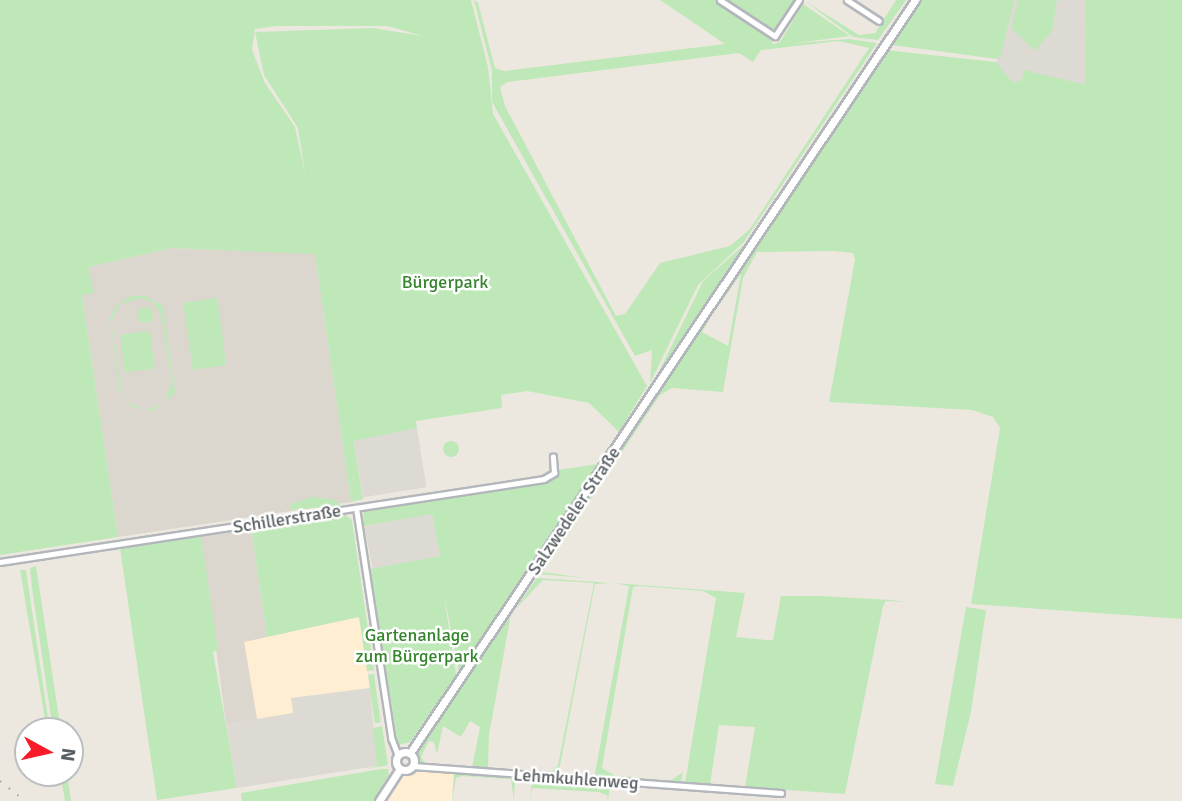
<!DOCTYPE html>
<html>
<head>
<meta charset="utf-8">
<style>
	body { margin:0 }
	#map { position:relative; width:1182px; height:801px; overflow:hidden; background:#ede8df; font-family:Signika,sans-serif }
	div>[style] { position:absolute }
	.commercial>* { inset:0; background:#ffeed2 }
	.industrial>* { inset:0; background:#dddad4; transform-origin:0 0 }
	.education>* { inset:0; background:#dcd7ce }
	.green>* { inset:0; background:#bfe8b9; transform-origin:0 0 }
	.round { border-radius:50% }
	.roads { filter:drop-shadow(2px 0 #b3b7bc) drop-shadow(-2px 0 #b3b7bc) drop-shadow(0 2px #b3b7bc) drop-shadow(0 -2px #b3b7bc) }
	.minor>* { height:4.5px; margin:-2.25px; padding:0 2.25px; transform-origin:2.25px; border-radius:2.25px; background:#fff }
	.secondary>* { height:7px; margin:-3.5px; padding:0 3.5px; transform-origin:3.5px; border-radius:3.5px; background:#fff }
	.secondary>.ring { margin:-3.5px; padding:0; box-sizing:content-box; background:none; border:7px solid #fff; border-radius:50% }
	.rail>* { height:2px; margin-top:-1px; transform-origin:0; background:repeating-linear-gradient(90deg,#b0b1b2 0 2px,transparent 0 11px) }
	span { translate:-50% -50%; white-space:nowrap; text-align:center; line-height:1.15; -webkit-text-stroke:5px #fff; paint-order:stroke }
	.park-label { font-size:18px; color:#35852d }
	.street-label { font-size:18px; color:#585e62 }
	.north { position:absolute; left:14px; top:717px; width:70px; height:70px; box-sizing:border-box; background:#fff; border:2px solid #bcbfc0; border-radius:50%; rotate:98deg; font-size:19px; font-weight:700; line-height:28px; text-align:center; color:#585e62 }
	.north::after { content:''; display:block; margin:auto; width:24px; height:32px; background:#f81b28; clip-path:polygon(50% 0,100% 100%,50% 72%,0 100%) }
</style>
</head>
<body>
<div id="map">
	<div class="commercial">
		<i style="clip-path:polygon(359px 617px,370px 688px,292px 698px,294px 713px,257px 719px,244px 641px)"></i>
		<i style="clip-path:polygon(419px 770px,454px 773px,452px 801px,385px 801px,403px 776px)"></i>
	</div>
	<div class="industrial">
		<i style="clip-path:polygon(1012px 0,1085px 0,1087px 111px,990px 88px)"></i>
		<i style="left:417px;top:428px;width:60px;height:64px;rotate:81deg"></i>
		<i style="left:432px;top:513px;width:44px;height:69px;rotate:79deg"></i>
		<i style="clip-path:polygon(370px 688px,377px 766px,237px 788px,226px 724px,293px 713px,291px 698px)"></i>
	</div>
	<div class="education">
		<i style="clip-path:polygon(172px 248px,315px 253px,351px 502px,118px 537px,82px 295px,88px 267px)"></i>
		<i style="clip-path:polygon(251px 527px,267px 637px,244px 642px,257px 719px,226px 724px,201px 535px)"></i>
	</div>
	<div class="green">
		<i style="clip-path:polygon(evenodd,0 0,471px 0,488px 67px,493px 114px,647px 386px,619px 432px,589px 403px,527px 391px,501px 395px,502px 408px,416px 421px,417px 428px,354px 441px,363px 499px,351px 502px,315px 254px,172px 248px,88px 267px,94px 293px,82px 295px,118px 537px,0 555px,0 0,277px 26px,387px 26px,423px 36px,373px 28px,255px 32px,264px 75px,298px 128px,305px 174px,295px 127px,265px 83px,252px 50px,255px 29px,277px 26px)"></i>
		<i style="clip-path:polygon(evenodd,474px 0,478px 3px,495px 68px,504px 71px,725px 44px,660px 0,716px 0,769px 35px,773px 44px,780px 42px,803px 4px,850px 36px,796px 43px,849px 39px,877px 43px,744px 242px,698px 285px,650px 383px,652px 350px,635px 356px,492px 102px,492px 71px,474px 0,839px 41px,869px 48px,750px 229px,730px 246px,660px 263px,625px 314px,616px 316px,505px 106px,500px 87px,507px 82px,739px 53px,753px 62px,761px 50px,839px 41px)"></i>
		<i style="clip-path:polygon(723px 0,797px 0,774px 32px)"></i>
		<i style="clip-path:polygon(896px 0,906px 0,878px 40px,853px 37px,805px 1px,859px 35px,875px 33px)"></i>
		<i style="clip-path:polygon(918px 0,1014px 0,1001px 55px,997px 59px,892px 45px)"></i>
		<i style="clip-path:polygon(1018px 0,1057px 0,1052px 31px,1035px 51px,1011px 28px)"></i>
		<i style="clip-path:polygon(1085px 0,1182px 0,1182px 619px,971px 604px,1000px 428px,993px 417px,972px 410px,829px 402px,855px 259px,853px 253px,834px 251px,757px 252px,743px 278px,723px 392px,672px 388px,660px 395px,542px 572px,586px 578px,537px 574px,707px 316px,710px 318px,702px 332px,728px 346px,741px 274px,711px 316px,708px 314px,885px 50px,996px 62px,1013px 83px,1022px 80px,1024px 70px,1086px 85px)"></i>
		<i style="clip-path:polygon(878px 45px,880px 48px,652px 386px,703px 281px,745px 244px)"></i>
		<i style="clip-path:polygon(evenodd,131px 296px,145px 296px,163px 306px,175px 393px,152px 411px,131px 407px,119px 389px,110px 318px,116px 306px,131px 296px,141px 298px,153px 303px,161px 314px,172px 382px,165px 402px,146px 410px,130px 404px,122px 393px,111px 322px,120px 304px,141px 298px)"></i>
		<i style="left:217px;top:298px;width:68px;height:34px;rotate:82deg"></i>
		<i class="round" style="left:137px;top:307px;width:16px;height:16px"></i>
		<i style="left:150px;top:331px;width:38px;height:30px;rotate:83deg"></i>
		<i class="round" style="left:443px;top:441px;width:16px;height:16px"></i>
		<i style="clip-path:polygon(598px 464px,459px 671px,444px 595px,456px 675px,410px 742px,398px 745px,370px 569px,440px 556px,432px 514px,364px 526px,363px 511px,548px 481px,557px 470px)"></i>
		<i style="clip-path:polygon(312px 497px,336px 500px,341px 506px,290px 510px,291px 504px)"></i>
		<i style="clip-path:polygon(343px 513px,352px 520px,374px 670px,367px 671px,359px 617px,267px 637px,251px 527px)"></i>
		<i style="clip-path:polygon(353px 514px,357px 519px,378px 669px,376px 669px)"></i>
		<i style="clip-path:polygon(201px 535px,218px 650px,213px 652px,237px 788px,157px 800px,120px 548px,31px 562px,32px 560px)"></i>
		<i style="clip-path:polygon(36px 566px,61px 731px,53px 731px,32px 588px,30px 568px)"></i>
		<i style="clip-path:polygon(20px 570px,26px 570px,50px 731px,47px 731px)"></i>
		<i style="clip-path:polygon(evenodd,537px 578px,611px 583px,595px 584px,558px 776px,472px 768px,480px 727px,470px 721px,461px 737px,443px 726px,437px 754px,434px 742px,429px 741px,421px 757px,426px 765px,419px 765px,416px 755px,425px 738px,537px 578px,543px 580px,594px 583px,558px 765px,552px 771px,488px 769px,489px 735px,511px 614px,543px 580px)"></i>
		<i style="clip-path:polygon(614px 583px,745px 593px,736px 637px,766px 640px,773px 640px,781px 596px,821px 596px,891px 600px,906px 602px,886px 601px,883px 606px,845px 794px,745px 787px,755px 727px,719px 725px,710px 785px,685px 783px,716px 598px,703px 591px,639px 586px,633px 587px,602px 768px,614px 775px,670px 781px,683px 772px,681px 781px,594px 779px,629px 586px)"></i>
		<i style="clip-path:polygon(966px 607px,986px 610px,971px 712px,953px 786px,935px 784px)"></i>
		<i style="left:374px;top:674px;width:49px;height:6px;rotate:82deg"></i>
		<i style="clip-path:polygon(382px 726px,388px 765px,368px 769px,377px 766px,373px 728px)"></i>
		<i style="clip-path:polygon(381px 769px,388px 769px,389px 775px,373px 801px,242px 801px,241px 793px)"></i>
		<i style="clip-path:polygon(60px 773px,67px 773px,71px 801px,65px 801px)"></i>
		<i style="clip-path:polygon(454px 773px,515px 777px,514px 801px,511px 779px,462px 776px,456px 778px,452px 801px)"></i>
		<i style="clip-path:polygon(532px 778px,554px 786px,575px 781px,687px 788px,610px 785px,608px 801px,607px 795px,599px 792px,532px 788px,530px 801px)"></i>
	</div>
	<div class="roads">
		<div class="minor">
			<i style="left:720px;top:0;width:66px;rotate:33.2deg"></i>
			<i style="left:775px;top:36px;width:43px;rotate:-56.3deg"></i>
			<i style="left:847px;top:0;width:38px;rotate:33deg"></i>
			<i style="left:357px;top:511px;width:231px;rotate:81.3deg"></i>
			<i style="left:392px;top:739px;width:17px;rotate:69deg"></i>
			<i style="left:0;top:562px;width:550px;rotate:-8.67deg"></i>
			<i style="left:544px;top:479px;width:12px;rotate:-31deg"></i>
			<i style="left:554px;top:473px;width:16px;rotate:-94deg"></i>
			<i style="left:413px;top:766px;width:369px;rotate:4.2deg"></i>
		</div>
		<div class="secondary">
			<i class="ring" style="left:396px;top:752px;width:11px;height:11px"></i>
			<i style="left:410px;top:753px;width:907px;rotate:-56.15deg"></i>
			<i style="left:379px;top:801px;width:38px;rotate:-57deg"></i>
		</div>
	</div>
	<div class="rail">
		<i style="left:0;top:781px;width:32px;rotate:39deg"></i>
	</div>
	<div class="park-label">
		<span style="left:445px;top:282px">Bürgerpark</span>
		<span style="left:417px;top:646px">Gartenanlage<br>zum Bürgerpark</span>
	</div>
	<div class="street-label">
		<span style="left:574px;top:511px;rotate:-56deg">Salzwedeler Straße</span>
		<span style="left:287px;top:519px;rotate:-9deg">Schillerstraße</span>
		<span style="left:576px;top:779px;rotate:4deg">Lehmkuhlenweg</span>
	</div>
	<div class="north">N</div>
</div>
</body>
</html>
